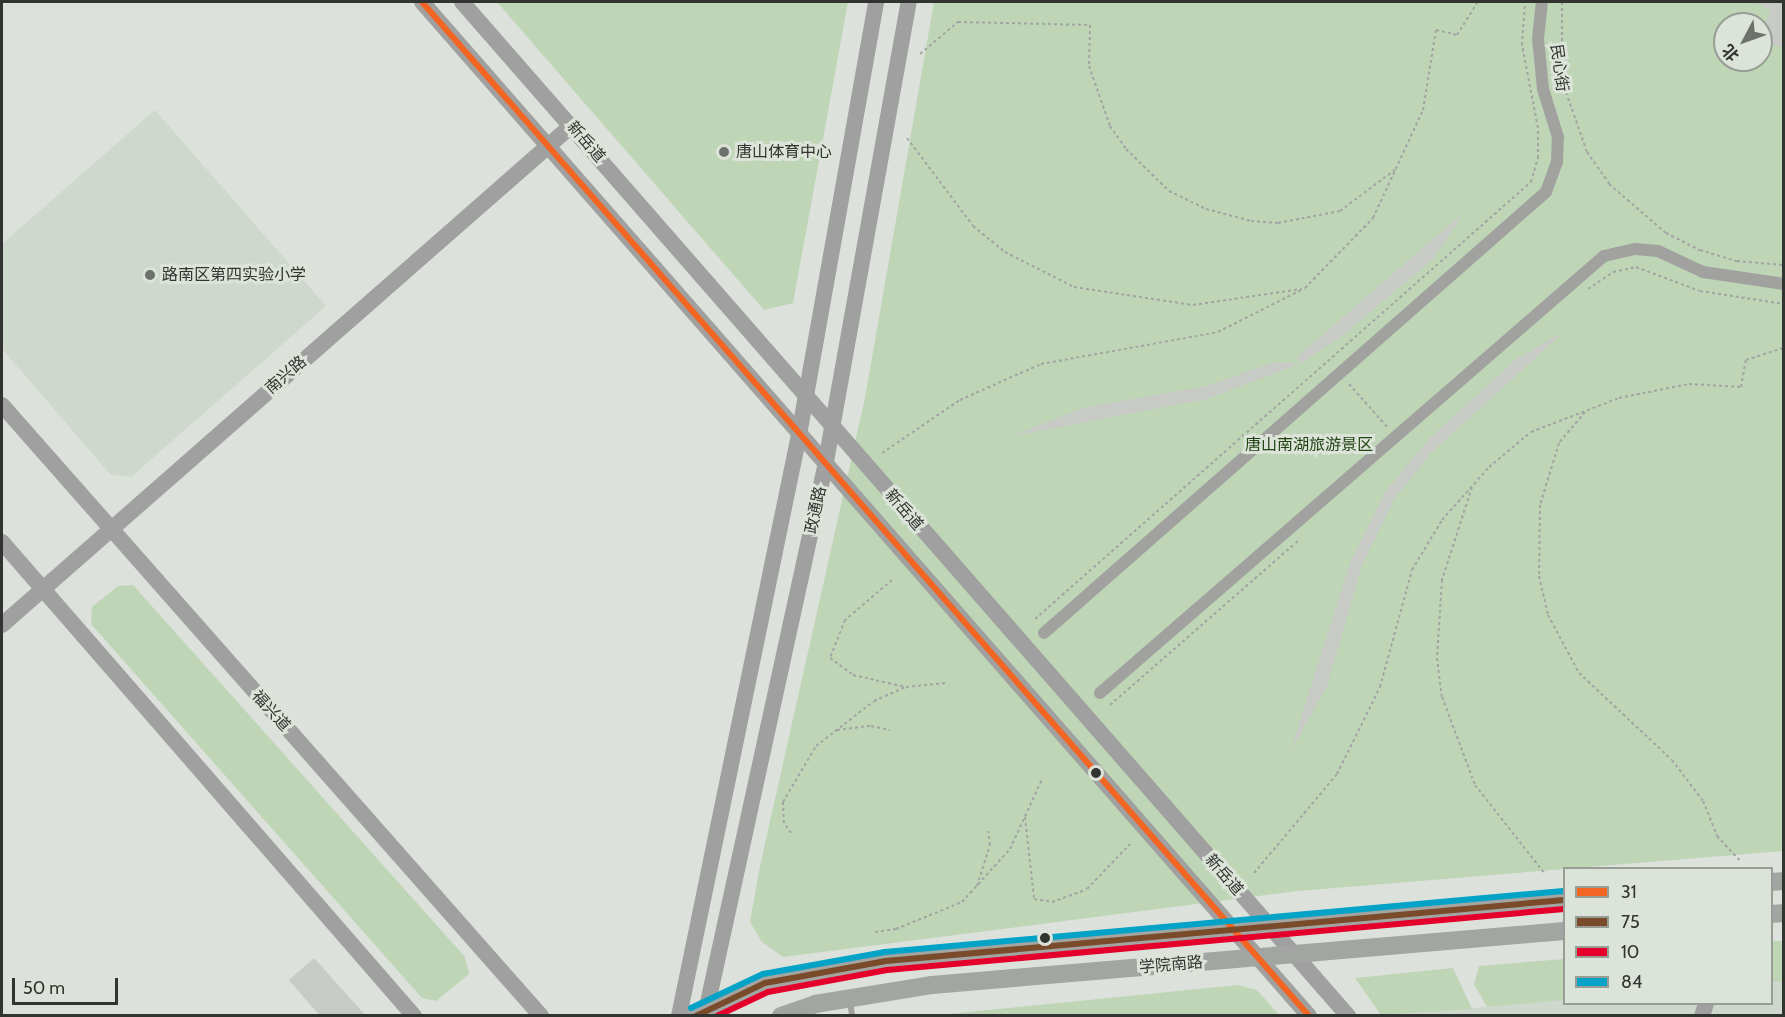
<!DOCTYPE html>
<html>
<head>
<meta charset="utf-8">
<style>
	body { margin:0 }
	#map { position:relative; width:1785px; height:1017px; overflow:hidden; background:#dde1db; font-family:Cabin,"Noto Sans SC",sans-serif }
	div>[style] { position:absolute }
	.built>* { inset:0; background:#cfd8cc }
	.green>* { inset:0; background:#bed5b6; transform-origin:0 0 }
	.building>* { inset:0; background:#c7cac5 }
	.path>* { height:2px; margin-top:-1px; transform-origin:0; background:repeating-linear-gradient(90deg,#a3a5a3 0 3px,transparent 0 6px) }
	.lane>* { height:6px; margin:-3px; padding:0 3px; transform-origin:3px; border-radius:3px; background:#a1a2a0 }
	.street>* { height:12px; margin:-6px; padding:0 6px; transform-origin:6px; border-radius:6px; background:#a1a2a0 }
	.secondary>* { height:16px; margin:-8px; padding:0 8px; transform-origin:8px; border-radius:8px; background:#9fa09f }
	.primary>* { height:18px; margin:-9px; padding:0 9px; transform-origin:9px; border-radius:9px; background:#a2a5a1 }
	.bus-1>* { height:6px; margin:-3px; padding:0 3px; transform-origin:3px; border-radius:3px; background:#f26522 }
	.bus-2>* { height:6px; margin:-3px; padding:0 3px; transform-origin:3px; border-radius:3px; background:#7a4b2a }
	.bus-3>* { height:6px; margin:-3px; padding:0 3px; transform-origin:3px; border-radius:3px; background:#e4002b }
	.bus-4>* { height:6px; margin:-3px; padding:0 3px; transform-origin:3px; border-radius:3px; background:#02a3c6 }
	.dots>* { width:16px; height:16px; translate:-50% -50%; box-sizing:border-box; border:3px solid #dce3d9; border-radius:50% }
	span { translate:-50% -50%; white-space:nowrap; text-align:center; line-height:1.15; -webkit-text-stroke:6px #dce3d9; paint-order:stroke }
	.street-label { font-size:16px; color:#313430 }
	.poi-label { font-size:16px; color:#313430 }
	.left { translate:0 -50%; text-align:left }
	.park-label { font-size:16px; color:#214413 }
	.frame { position:absolute; inset:0; border:3px solid #313430; pointer-events:none }
	.legend { position:absolute; left:1563px; top:867px; width:210px; height:138px; box-sizing:border-box; background:#dce3d9; border:2px solid #989d95; margin:0; padding:8px 10px; list-style:none; font-size:18px; color:#313430 }
	.legend li { display:flex; align-items:center; gap:12px; height:30px }
	.legend b { width:30px; border:2px solid #989d95 }
	.north { position:absolute; left:1713px; top:12px; width:60px; height:60px; box-sizing:border-box; background:#dce3d9; border:2px solid #989d95; border-radius:50%; rotate:229deg; font-size:16px; font-weight:700; line-height:24px; text-align:center; color:#313430 }
	.north::after { content:''; display:block; margin:auto; width:21px; height:27px; background:#6d716c; clip-path:polygon(50% 0,100% 100%,50% 72%,0 100%) }
	.scale { position:absolute; left:12px; top:978px; width:106px; height:27px; box-sizing:border-box; border:3px solid #313430; border-top:0; padding-left:8px; font-size:18px; line-height:21px; white-space:nowrap; color:#313430; -webkit-text-stroke:4px #dce3d9; paint-order:stroke }
</style>
</head>
<body>
<div id="map">
	<div class="built">
		<i style="clip-path:polygon(155px 110px,326px 306px,131px 477px,111px 475px,2px 349px,2px 244px)"></i>
		<i style="clip-path:polygon(1783px 982px,1783px 1015px,1382px 1016px,1564px 1000px,1772px 1004px,1772px 983px)"></i>
	</div>
	<div class="green">
		<i style="clip-path:polygon(497px 2px,848px 2px,793px 303px,764px 310px)"></i>
		<i style="clip-path:polygon(evenodd,934px 2px,1783px 2px,1783px 851px,1298px 891px,783px 957px,762px 942px,750px 922px,760px 866px,865px 398px,934px 2px,1725px 24px,1761px 24px,1761px 60px,1725px 60px,1725px 24px)"></i>
		<i style="clip-path:polygon(133px 585px,465px 957px,469px 974px,436px 1001px,422px 998px,91px 624px,92px 607px,118px 586px)"></i>
		<i style="left:1783px;top:941px;width:41px;height:11px;rotate:90deg"></i>
		<i style="clip-path:polygon(1564px 959px,1564px 1000px,1487px 1007px,1474px 984px,1479px 966px)"></i>
		<i style="clip-path:polygon(1453px 968px,1472px 1009px,1381px 1015px,1355px 978px)"></i>
		<i style="clip-path:polygon(1238px 985px,1257px 990px,1279px 1015px,939px 1015px)"></i>
	</div>
	<div class="building">
		<i style="clip-path:polygon(1755px 2px,1784px 2px,1784px 48px,1764px 42px,1762px 28px,1771px 11px)"></i>
		<i style="clip-path:polygon(1464px 212px,1433px 259px,1342px 336px,1301px 363px,1297px 357px)"></i>
		<i style="clip-path:polygon(1565px 331px,1431px 453px,1395px 498px,1362px 565px,1327px 686px,1290px 752px,1350px 563px,1386px 491px,1428px 440px,1516px 359px)"></i>
		<i style="clip-path:polygon(1274px 362px,1299px 364px,1207px 399px,1012px 436px,1082px 408px,1207px 386px)"></i>
		<i style="clip-path:polygon(314px 958px,366px 1016px,320px 1016px,289px 980px)"></i>
	</div>
	<div class="path">
		<i style="left:1562px;top:2px;width:79px;rotate:90deg"></i>
		<i style="left:1562px;top:81px;width:75px;rotate:70.6deg"></i>
		<i style="left:1587px;top:152px;width:39px;rotate:55deg"></i>
		<i style="left:1609px;top:184px;width:75px;rotate:40.7deg"></i>
		<i style="left:1666px;top:233px;width:38px;rotate:27deg"></i>
		<i style="left:1700px;top:250px;width:39px;rotate:17deg"></i>
		<i style="left:1737px;top:261px;width:47px;rotate:4.9deg"></i>
		<i style="left:920px;top:54px;width:50px;rotate:-40.1deg"></i>
		<i style="left:958px;top:22px;width:132px;rotate:1.3deg"></i>
		<i style="left:1090px;top:25px;width:41px;rotate:91.4deg"></i>
		<i style="left:1089px;top:66px;width:64px;rotate:70.7deg"></i>
		<i style="left:1110px;top:126px;width:28px;rotate:55deg"></i>
		<i style="left:1126px;top:149px;width:60px;rotate:44.3deg"></i>
		<i style="left:1169px;top:191px;width:41px;rotate:25.9deg"></i>
		<i style="left:1206px;top:209px;width:47px;rotate:14.9deg"></i>
		<i style="left:1251px;top:221px;width:27px;rotate:4deg"></i>
		<i style="left:1278px;top:223px;width:63px;rotate:-11deg"></i>
		<i style="left:1340px;top:211px;width:70px;rotate:-36.9deg"></i>
		<i style="left:907px;top:138px;width:110px;rotate:53.1deg"></i>
		<i style="left:973px;top:226px;width:41px;rotate:39.1deg"></i>
		<i style="left:1005px;top:252px;width:77px;rotate:26.9deg"></i>
		<i style="left:1074px;top:287px;width:120px;rotate:8.6deg"></i>
		<i style="left:1193px;top:305px;width:110px;rotate:-8.4deg"></i>
		<i style="left:1588px;top:289px;width:30px;rotate:-34deg"></i>
		<i style="left:1613px;top:272px;width:24px;rotate:-12deg"></i>
		<i style="left:1636px;top:267px;width:68px;rotate:20.6deg"></i>
		<i style="left:1700px;top:291px;width:85px;rotate:8.8deg"></i>
		<i style="left:1349px;top:384px;width:57px;rotate:48.5deg"></i>
		<i style="left:1585px;top:412px;width:40px;rotate:130deg"></i>
		<i style="left:1559px;top:443px;width:65px;rotate:107deg"></i>
		<i style="left:1540px;top:505px;width:71px;rotate:90.8deg"></i>
		<i style="left:1539px;top:576px;width:40px;rotate:77deg"></i>
		<i style="left:1548px;top:615px;width:66px;rotate:61.9deg"></i>
		<i style="left:1579px;top:673px;width:127px;rotate:43.1deg"></i>
		<i style="left:1672px;top:760px;width:51px;rotate:52.9deg"></i>
		<i style="left:1703px;top:801px;width:38px;rotate:68deg"></i>
		<i style="left:1717px;top:836px;width:34px;rotate:47deg"></i>
		<i style="left:882px;top:453px;width:94px;rotate:-34.2deg"></i>
		<i style="left:960px;top:400px;width:89px;rotate:-24deg"></i>
		<i style="left:1041px;top:364px;width:180px;rotate:-10.2deg"></i>
		<i style="left:1218px;top:332px;width:97px;rotate:-26.8deg"></i>
		<i style="left:1305px;top:288px;width:98px;rotate:-45.8deg"></i>
		<i style="left:1373px;top:218px;width:119px;rotate:-65.2deg"></i>
		<i style="left:1423px;top:110px;width:81px;rotate:-80.8deg"></i>
		<i style="left:1436px;top:30px;width:22px;rotate:13deg"></i>
		<i style="left:1457px;top:35px;width:39px;rotate:-58deg"></i>
		<i style="left:1472px;top:487px;width:98px;rotate:107.9deg"></i>
		<i style="left:1442px;top:580px;width:78px;rotate:93.7deg"></i>
		<i style="left:1437px;top:658px;width:39px;rotate:83deg"></i>
		<i style="left:1442px;top:697px;width:94px;rotate:69.4deg"></i>
		<i style="left:1475px;top:785px;width:113px;rotate:51.8deg"></i>
		<i style="left:892px;top:580px;width:62px;rotate:139.6deg"></i>
		<i style="left:845px;top:620px;width:41px;rotate:111.5deg"></i>
		<i style="left:830px;top:658px;width:29px;rotate:36deg"></i>
		<i style="left:853px;top:675px;width:54px;rotate:12.8deg"></i>
		<i style="left:1035px;top:619px;width:661px;rotate:-41.38deg"></i>
		<i style="left:1531px;top:182px;width:25px;rotate:-74deg"></i>
		<i style="left:1538px;top:158px;width:30px;rotate:-90deg"></i>
		<i style="left:1538px;top:128px;width:85px;rotate:-100.9deg"></i>
		<i style="left:1522px;top:45px;width:43px;rotate:-86deg"></i>
		<i style="left:1110px;top:705px;width:252px;rotate:-41.1deg"></i>
		<i style="left:837px;top:730px;width:34px;rotate:-7deg"></i>
		<i style="left:871px;top:726px;width:19px;rotate:12deg"></i>
		<i style="left:1025px;top:817px;width:82px;rotate:83.7deg"></i>
		<i style="left:1034px;top:899px;width:18px;rotate:9deg"></i>
		<i style="left:1052px;top:902px;width:37px;rotate:-20deg"></i>
		<i style="left:1087px;top:889px;width:62px;rotate:-46.3deg"></i>
		<i style="left:791px;top:833px;width:12px;rotate:-125deg"></i>
		<i style="left:784px;top:823px;width:21px;rotate:-93deg"></i>
		<i style="left:783px;top:802px;width:65px;rotate:-59.5deg"></i>
		<i style="left:816px;top:746px;width:73px;rotate:-37.8deg"></i>
		<i style="left:874px;top:701px;width:35px;rotate:-24deg"></i>
		<i style="left:906px;top:687px;width:40px;rotate:-5.7deg"></i>
		<i style="left:1254px;top:873px;width:129px;rotate:-50deg"></i>
		<i style="left:1337px;top:774px;width:97px;rotate:-63.7deg"></i>
		<i style="left:1380px;top:687px;width:121px;rotate:-74.7deg"></i>
		<i style="left:1412px;top:570px;width:58px;rotate:-59deg"></i>
		<i style="left:1442px;top:520px;width:71px;rotate:-48.4deg"></i>
		<i style="left:1489px;top:467px;width:55px;rotate:-39.8deg"></i>
		<i style="left:1531px;top:432px;width:94px;rotate:-21.1deg"></i>
		<i style="left:1619px;top:398px;width:71px;rotate:-11.3deg"></i>
		<i style="left:1689px;top:384px;width:52px;rotate:3.3deg"></i>
		<i style="left:1741px;top:387px;width:27px;rotate:-80deg"></i>
		<i style="left:1746px;top:360px;width:40px;rotate:-18deg"></i>
		<i style="left:977px;top:886px;width:43px;rotate:-72.4deg"></i>
		<i style="left:990px;top:845px;width:14px;rotate:-98deg"></i>
		<i style="left:875px;top:932px;width:21px;rotate:-8deg"></i>
		<i style="left:896px;top:929px;width:71px;rotate:-22.2deg"></i>
		<i style="left:962px;top:902px;width:72px;rotate:-47.8deg"></i>
		<i style="left:1010px;top:849px;width:77px;rotate:-65.4deg"></i>
	</div>
	<div class="lane">
		<i style="left:850px;top:1001px;width:15px;rotate:82deg"></i>
	</div>
	<div class="street">
		<i style="left:1044px;top:633px;width:668px;rotate:-41.3deg"></i>
		<i style="left:1546px;top:192px;width:32px;rotate:-70deg"></i>
		<i style="left:1557px;top:162px;width:25px;rotate:-88deg"></i>
		<i style="left:1558px;top:137px;width:50px;rotate:-107.4deg"></i>
		<i style="left:1543px;top:89px;width:50px;rotate:-95.7deg"></i>
		<i style="left:1538px;top:39px;width:37px;rotate:-84deg"></i>
		<i style="left:1100px;top:693px;width:667px;rotate:-40.93deg"></i>
		<i style="left:1604px;top:256px;width:32px;rotate:-13deg"></i>
		<i style="left:1635px;top:249px;width:23px;rotate:5deg"></i>
		<i style="left:1658px;top:251px;width:50px;rotate:25deg"></i>
		<i style="left:1703px;top:272px;width:82px;rotate:8.4deg"></i>
	</div>
	<div class="secondary">
		<i style="left:422px;top:2px;width:1347px;rotate:48.82deg"></i>
		<i style="left:462px;top:2px;width:1347px;rotate:48.85deg"></i>
		<i style="left:2px;top:405px;width:815px;rotate:48.58deg"></i>
		<i style="left:2px;top:542px;width:628px;rotate:49deg"></i>
		<i style="left:2px;top:625px;width:757px;rotate:-41.25deg"></i>
		<i style="left:679px;top:1016px;width:593px;rotate:-78.33deg"></i>
		<i style="left:799px;top:435px;width:440px;rotate:-79.9deg"></i>
		<i style="left:705px;top:1016px;width:562px;rotate:-77.67deg"></i>
		<i style="left:825px;top:467px;width:473px;rotate:-79.8deg"></i>
		<i style="left:1702px;top:1016px;width:13px;rotate:-72deg"></i>
	</div>
	<div class="primary">
		<i style="left:1772px;top:882px;width:12px;rotate:-5deg"></i>
		<i style="left:1772px;top:914px;width:12px;rotate:-5deg"></i>
		<i style="left:695px;top:1016px;width:77px;rotate:-25.2deg"></i>
		<i style="left:765px;top:983px;width:123px;rotate:-10.3deg"></i>
		<i style="left:886px;top:961px;width:681px;rotate:-5.14deg"></i>
		<i style="left:781px;top:1016px;width:36px;rotate:-19deg"></i>
		<i style="left:815px;top:1004px;width:119px;rotate:-9.2deg"></i>
		<i style="left:932px;top:985px;width:634px;rotate:-4.88deg"></i>
	</div>
	<div class="bus-1">
		<i style="left:422px;top:2px;width:1347px;rotate:48.82deg"></i>
	</div>
	<div class="bus-2">
		<i style="left:696px;top:1016px;width:76px;rotate:-25.6deg"></i>
		<i style="left:765px;top:983px;width:123px;rotate:-10.3deg"></i>
		<i style="left:886px;top:961px;width:681px;rotate:-5.14deg"></i>
	</div>
	<div class="bus-3">
		<i style="left:717px;top:1016px;width:56px;rotate:-25.2deg"></i>
		<i style="left:768px;top:992px;width:121px;rotate:-10.5deg"></i>
		<i style="left:887px;top:970px;width:680px;rotate:-5.15deg"></i>
	</div>
	<div class="bus-4">
		<i style="left:691px;top:1008px;width:80px;rotate:-25.3deg"></i>
		<i style="left:763px;top:974px;width:124px;rotate:-10.2deg"></i>
		<i style="left:885px;top:952px;width:681px;rotate:-5.14deg"></i>
	</div>
	<div class="dots">
		<i style="left:724px;top:152px;background:#6d716c"></i>
		<i style="left:150px;top:275px;background:#6d716c"></i>
		<i style="left:1096px;top:773px;background:#313430"></i>
		<i style="left:1045px;top:938px;background:#313430"></i>
	</div>
	<div class="street-label">
		<span style="left:1559px;top:68px;rotate:82deg">民心街</span>
		<span style="left:586px;top:142px;rotate:49deg">新岳道</span>
		<span style="left:286px;top:375px;rotate:-41deg">南兴路</span>
		<span style="left:816px;top:510px;rotate:-78deg">政通路</span>
		<span style="left:904px;top:510px;rotate:49deg">新岳道</span>
		<span style="left:271px;top:711px;rotate:48deg">福兴道</span>
		<span style="left:1224px;top:875px;rotate:49deg">新岳道</span>
		<span style="left:1171px;top:965px;rotate:-5deg">学院南路</span>
	</div>
	<div class="poi-label">
		<span class="left" style="left:736px;top:152px">唐山体育中心</span>
		<span class="left" style="left:162px;top:275px">路南区第四实验小学</span>
	</div>
	<div class="park-label">
		<span style="left:1309px;top:445px">唐山南湖旅游景区</span>
	</div>
	<div class="frame"></div>
	<ul class="legend">
	<li><b style="height:8px;background:#f26522"></b>31</li>
	<li><b style="height:8px;background:#7a4b2a"></b>75</li>
	<li><b style="height:8px;background:#e4002b"></b>10</li>
	<li><b style="height:8px;background:#02a3c6"></b>84</li>
	</ul>
	<div class="north">北</div>
	<div class="scale">50 m</div>
</div>
</body>
</html>
